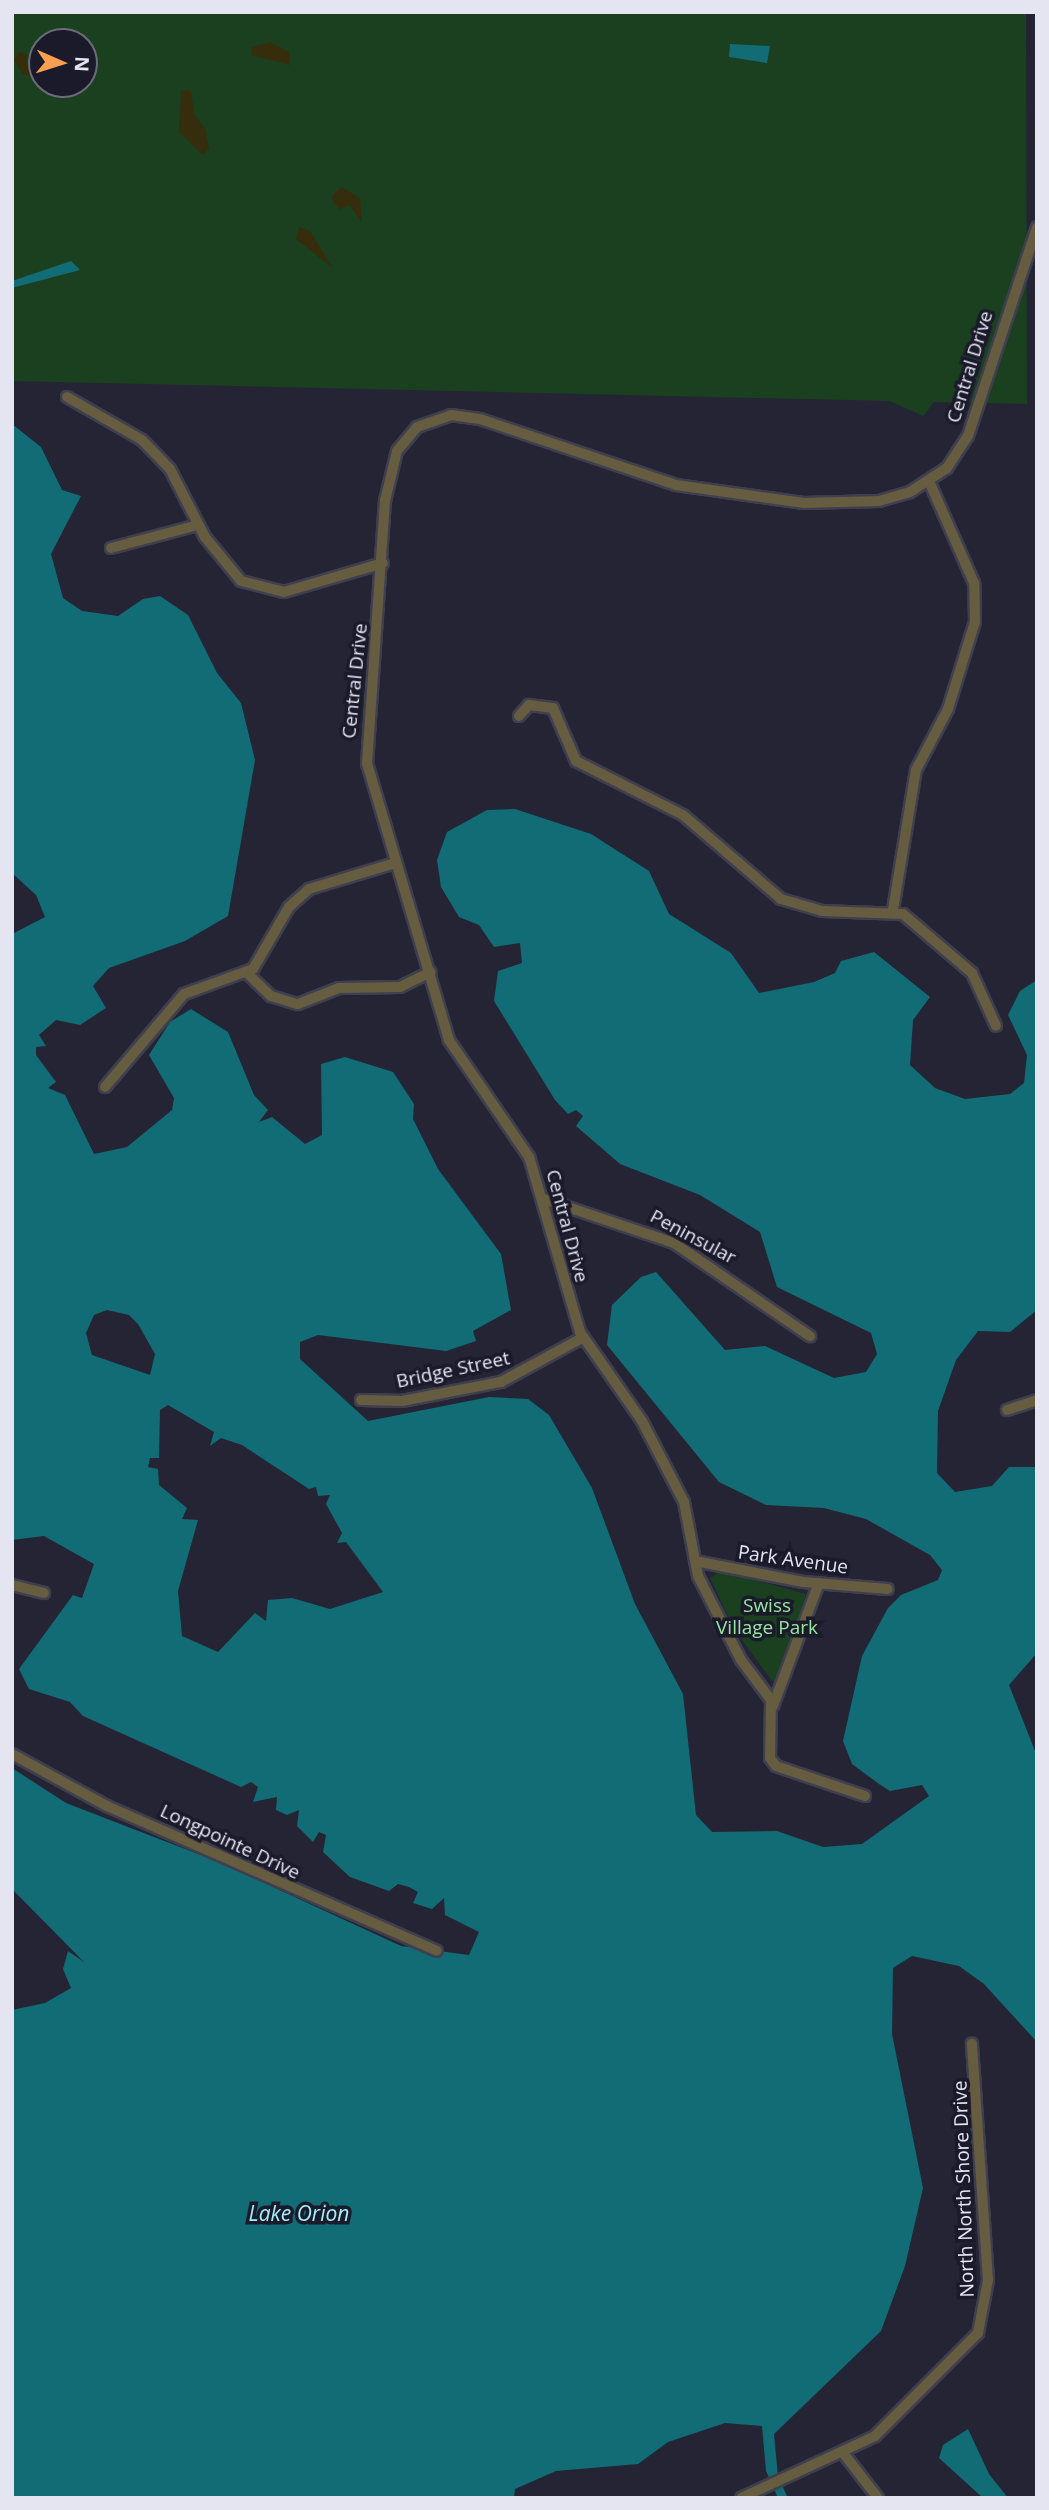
<!DOCTYPE html>
<html>
<head>
<meta charset="utf-8">
<style>
	body { margin:0 }
	#map { position:relative; width:1049px; height:2510px; overflow:hidden; background:#242435; font-family:"Open Sans",sans-serif }
	div>[style] { position:absolute }
	.green>* { inset:0; background:#1a401f }
	.sand>* { inset:0; background:#352d0c }
	.water>* { inset:0; background:#116c76 }
	.roads { filter:drop-shadow(2px 0 #3f3f4f) drop-shadow(-2px 0 #3f3f4f) drop-shadow(0 2px #3f3f4f) drop-shadow(0 -2px #3f3f4f) }
	.street>* { height:10px; margin:-5px; padding:0 5px; transform-origin:5px; border-radius:5px; background:#665c40 }
	span { translate:-50% -50%; white-space:nowrap; text-align:center; line-height:1.15; -webkit-text-stroke:7px #1a1a2b; paint-order:stroke }
	.street-label { font-size:19px; color:#e4e5f1 }
	.park-label { font-size:19px; color:#97e89f }
	.water-label { font-size:21px; color:#a2effa; font-style:italic }
	.frame { position:absolute; inset:0; border:14px solid #e4e5f1; pointer-events:none }
	.north { position:absolute; left:28px; top:28px; width:70px; height:70px; box-sizing:border-box; background:#1a1a2b; border:2px solid #6b6b7a; border-radius:50%; rotate:93deg; font-size:19px; font-weight:700; line-height:28px; text-align:center; color:#e4e5f1 }
	.north::after { content:''; display:block; margin:auto; width:24px; height:32px; background:#fa9f4f; clip-path:polygon(50% 0,100% 100%,50% 72%,0 100%) }
</style>
</head>
<body>
<div id="map">
	<div class="green">
		<i style="clip-path:polygon(evenodd,12px 12px,1026px 12px,1027px 404px,934px 402px,923px 416px,890px 401px,12px 381px,12px 12px,42px 42px,84px 42px,84px 84px,42px 84px,42px 42px)"></i>
		<i style="clip-path:polygon(721px 1571px,806px 1594px,778px 1681px,772px 1681px,734px 1629px,710px 1578px)"></i>
	</div>
	<div class="sand">
		<i style="clip-path:polygon(270px 42px,289px 52px,290px 65px,251px 55px,252px 47px)"></i>
		<i style="clip-path:polygon(19px 52px,28px 55px,26px 64px,35px 69px,37px 81px,22px 73px,14px 60px)"></i>
		<i style="clip-path:polygon(181px 90px,191px 91px,194px 114px,205px 128px,209px 148px,203px 155px,179px 132px)"></i>
		<i style="clip-path:polygon(341px 187px,360px 198px,362px 223px,350px 205px,339px 209px,331px 197px)"></i>
		<i style="clip-path:polygon(299px 227px,310px 231px,333px 268px,296px 239px)"></i>
	</div>
	<div class="water">
		<i style="clip-path:polygon(730px 44px,770px 46px,767px 63px,729px 57px)"></i>
		<i style="clip-path:polygon(71px 261px,80px 270px,12px 288px,12px 281px)"></i>
		<i style="clip-path:polygon(evenodd,12px 424px,41px 447px,62px 490px,81px 496px,51px 554px,63px 598px,82px 611px,118px 616px,143px 599px,160px 596px,188px 615px,217px 673px,241px 703px,255px 760px,228px 916px,185px 941px,109px 968px,93px 986px,106px 1008px,80px 1025px,56px 1020px,39px 1035px,46px 1046px,36px 1047px,36px 1055px,56px 1082px,48px 1088px,65px 1095px,94px 1154px,127px 1147px,172px 1110px,174px 1098px,149px 1055px,170px 1022px,191px 1009px,228px 1032px,254px 1095px,268px 1110px,259px 1122px,272px 1117px,305px 1144px,322px 1135px,321px 1064px,345px 1057px,393px 1072px,414px 1104px,413px 1119px,438px 1169px,501px 1254px,511px 1310px,473px 1331px,476px 1341px,446px 1351px,318px 1335px,300px 1342px,300px 1359px,368px 1421px,489px 1397px,528px 1399px,549px 1415px,592px 1488px,635px 1604px,683px 1694px,696px 1815px,712px 1832px,777px 1831px,823px 1847px,862px 1844px,929px 1796px,922px 1785px,890px 1791px,879px 1784px,852px 1764px,843px 1741px,862px 1656px,888px 1608px,901px 1595px,938px 1580px,942px 1570px,930px 1555px,866px 1519px,824px 1508px,766px 1505px,719px 1482px,607px 1345px,612px 1305px,641px 1277px,656px 1272px,725px 1350px,765px 1346px,834px 1378px,866px 1372px,877px 1354px,871px 1333px,777px 1287px,760px 1232px,700px 1195px,620px 1164px,576px 1126px,583px 1116px,576px 1110px,568px 1114px,555px 1100px,494px 1001px,498px 971px,522px 963px,520px 943px,494px 947px,479px 925px,459px 917px,441px 887px,437px 860px,447px 832px,487px 810px,515px 809px,591px 834px,649px 871px,669px 914px,731px 953px,759px 993px,814px 982px,835px 973px,841px 961px,874px 952px,930px 997px,913px 1020px,910px 1065px,935px 1088px,965px 1099px,1010px 1094px,1024px 1083px,1027px 1055px,1008px 1015px,1020px 991px,1037px 980px,1037px 1310px,1010px 1332px,978px 1331px,956px 1360px,938px 1411px,937px 1473px,955px 1492px,992px 1486px,1009px 1467px,1037px 1467px,1037px 1653px,1009px 1685px,1037px 1756px,1037px 2042px,984px 1984px,959px 1966px,912px 1956px,893px 1968px,892px 2034px,923px 2188px,905px 2266px,881px 2331px,774px 2434px,778px 2477px,788px 2498px,778px 2498px,766px 2471px,762px 2426px,725px 2423px,668px 2442px,638px 2464px,556px 2471px,515px 2489px,514px 2498px,12px 2498px,12px 2010px,45px 2003px,71px 1988px,63px 1969px,68px 1951px,84px 1962px,12px 1889px,12px 1768px,66px 1803px,219px 1862px,401px 1946px,469px 1955px,479px 1932px,445px 1915px,444px 1898px,432px 1909px,413px 1903px,418px 1892px,409px 1887px,398px 1884px,389px 1891px,350px 1877px,323px 1852px,326px 1835px,319px 1832px,313px 1842px,297px 1826px,299px 1810px,287px 1815px,276px 1810px,277px 1797px,253px 1802px,258px 1787px,251px 1782px,241px 1787px,83px 1716px,70px 1702px,29px 1689px,19px 1669px,73px 1595px,82px 1598px,94px 1564px,44px 1536px,12px 1540px,12px 934px,45px 917px,36px 895px,12px 873px,12px 424px,107px 1310px,129px 1315px,138px 1324px,155px 1354px,150px 1375px,92px 1355px,86px 1333px,94px 1315px,107px 1310px,12px 424px,168px 1405px,214px 1432px,210px 1446px,221px 1438px,242px 1445px,309px 1489px,316px 1487px,318px 1496px,330px 1495px,326px 1504px,342px 1533px,337px 1543px,346px 1542px,383px 1592px,330px 1609px,292px 1598px,268px 1600px,266px 1621px,255px 1613px,218px 1652px,182px 1636px,178px 1591px,198px 1520px,182px 1519px,187px 1508px,159px 1485px,158px 1469px,148px 1467px,150px 1458px,159px 1458px,160px 1410px,168px 1405px)"></i>
		<i style="clip-path:polygon(968px 2429px,989px 2474px,1008px 2498px,983px 2498px,939px 2458px,943px 2445px)"></i>
	</div>
	<div class="roads">
		<div class="street">
			<i style="left:67px;top:397px;width:86px;rotate:29.8deg"></i>
			<i style="left:142px;top:440px;width:40px;rotate:46deg"></i>
			<i style="left:170px;top:469px;width:76px;rotate:62.8deg"></i>
			<i style="left:205px;top:537px;width:57px;rotate:50.7deg"></i>
			<i style="left:241px;top:581px;width:44px;rotate:14.3deg"></i>
			<i style="left:284px;top:592px;width:103px;rotate:-16.3deg"></i>
			<i style="left:111px;top:548px;width:90px;rotate:-14.8deg"></i>
			<i style="left:519px;top:716px;width:15px;rotate:-48deg"></i>
			<i style="left:529px;top:705px;width:24px;rotate:7deg"></i>
			<i style="left:553px;top:708px;width:58px;rotate:66.5deg"></i>
			<i style="left:576px;top:761px;width:120px;rotate:26.8deg"></i>
			<i style="left:683px;top:815px;width:129px;rotate:40.6deg"></i>
			<i style="left:781px;top:899px;width:43px;rotate:16.3deg"></i>
			<i style="left:822px;top:911px;width:81px;rotate:2.1deg"></i>
			<i style="left:903px;top:914px;width:91px;rotate:40.5deg"></i>
			<i style="left:972px;top:973px;width:58px;rotate:65.6deg"></i>
			<i style="left:893px;top:910px;width:142px;rotate:-80.7deg"></i>
			<i style="left:916px;top:770px;width:69px;rotate:-62.3deg"></i>
			<i style="left:948px;top:709px;width:91px;rotate:-72.8deg"></i>
			<i style="left:975px;top:622px;width:39px;rotate:-91deg"></i>
			<i style="left:974px;top:583px;width:111px;rotate:-113.8deg"></i>
			<i style="left:246px;top:972px;width:35px;rotate:44deg"></i>
			<i style="left:271px;top:996px;width:28px;rotate:17deg"></i>
			<i style="left:298px;top:1004px;width:44px;rotate:-21.3deg"></i>
			<i style="left:339px;top:988px;width:61px;rotate:-0.9deg"></i>
			<i style="left:400px;top:987px;width:34px;rotate:-26deg"></i>
			<i style="left:105px;top:1087px;width:122px;rotate:-49.7deg"></i>
			<i style="left:184px;top:994px;width:73px;rotate:-19.9deg"></i>
			<i style="left:253px;top:969px;width:72px;rotate:-59.9deg"></i>
			<i style="left:289px;top:907px;width:27px;rotate:-42deg"></i>
			<i style="left:309px;top:889px;width:87px;rotate:-16.8deg"></i>
			<i style="left:544px;top:1199px;width:137px;rotate:18.7deg"></i>
			<i style="left:674px;top:1243px;width:165px;rotate:34.4deg"></i>
			<i style="left:361px;top:1400px;width:41px;rotate:1.4deg"></i>
			<i style="left:402px;top:1401px;width:101px;rotate:-10.9deg"></i>
			<i style="left:501px;top:1382px;width:94px;rotate:-28.5deg"></i>
			<i style="left:1007px;top:1410px;width:32px;rotate:-18deg"></i>
			<i style="left:695px;top:1561px;width:110px;rotate:11deg"></i>
			<i style="left:803px;top:1582px;width:85px;rotate:4.7deg"></i>
			<i style="left:12px;top:1585px;width:33px;rotate:14deg"></i>
			<i style="left:773px;top:1706px;width:131px;rotate:-69.5deg"></i>
			<i style="left:12px;top:1754px;width:108px;rotate:28.7deg"></i>
			<i style="left:107px;top:1806px;width:360px;rotate:23.7deg"></i>
			<i style="left:865px;top:1796px;width:94px;rotate:-161.4deg"></i>
			<i style="left:776px;top:1766px;width:10px;rotate:-127deg"></i>
			<i style="left:770px;top:1758px;width:58px;rotate:-89deg"></i>
			<i style="left:771px;top:1700px;width:50px;rotate:-126.9deg"></i>
			<i style="left:741px;top:1660px;width:94px;rotate:-117.1deg"></i>
			<i style="left:698px;top:1576px;width:75px;rotate:-100.7deg"></i>
			<i style="left:684px;top:1502px;width:91px;rotate:-117.4deg"></i>
			<i style="left:642px;top:1421px;width:108px;rotate:-124.9deg"></i>
			<i style="left:580px;top:1332px;width:182px;rotate:-106.2deg"></i>
			<i style="left:529px;top:1157px;width:142px;rotate:-124.4deg"></i>
			<i style="left:449px;top:1040px;width:288px;rotate:-106.5deg"></i>
			<i style="left:367px;top:764px;width:264px;rotate:-86.1deg"></i>
			<i style="left:385px;top:501px;width:51px;rotate:-76.5deg"></i>
			<i style="left:397px;top:451px;width:31px;rotate:-50deg"></i>
			<i style="left:417px;top:427px;width:36px;rotate:-19deg"></i>
			<i style="left:451px;top:415px;width:29px;rotate:8deg"></i>
			<i style="left:480px;top:419px;width:207px;rotate:18.6deg"></i>
			<i style="left:676px;top:485px;width:129px;rotate:8deg"></i>
			<i style="left:804px;top:503px;width:75px;rotate:-1.5deg"></i>
			<i style="left:879px;top:501px;width:32px;rotate:-16deg"></i>
			<i style="left:910px;top:492px;width:44px;rotate:-33deg"></i>
			<i style="left:947px;top:468px;width:38px;rotate:-57deg"></i>
			<i style="left:968px;top:436px;width:220px;rotate:-71.7deg"></i>
			<i style="left:844px;top:2454px;width:56px;rotate:52.3deg"></i>
			<i style="left:741px;top:2498px;width:148px;rotate:-24.8deg"></i>
			<i style="left:875px;top:2436px;width:146px;rotate:-45deg"></i>
			<i style="left:978px;top:2333px;width:54px;rotate:-79.3deg"></i>
			<i style="left:988px;top:2280px;width:237px;rotate:-93.9deg"></i>
		</div>
	</div>
	<div class="street-label">
		<span style="left:970px;top:367px;rotate:-73deg">Central Drive</span>
		<span style="left:355px;top:681px;rotate:-84deg">Central Drive</span>
		<span style="left:567px;top:1226px;rotate:75deg">Central Drive</span>
		<span style="left:693px;top:1237px;rotate:28deg">Peninsular</span>
		<span style="left:453px;top:1370px;rotate:-12deg">Bridge Street</span>
		<span style="left:793px;top:1560px;rotate:8deg">Park Avenue</span>
		<span style="left:230px;top:1842px;rotate:25deg">Longpointe Drive</span>
		<span style="left:964px;top:2189px;rotate:-92deg">North North Shore Drive</span>
	</div>
	<div class="park-label">
		<span style="left:767px;top:1617px">Swiss<br>Village Park</span>
	</div>
	<div class="water-label">
		<span style="left:299px;top:2213px">Lake Orion</span>
	</div>
	<div class="frame"></div>
	<div class="north">N</div>
</div>
</body>
</html>
